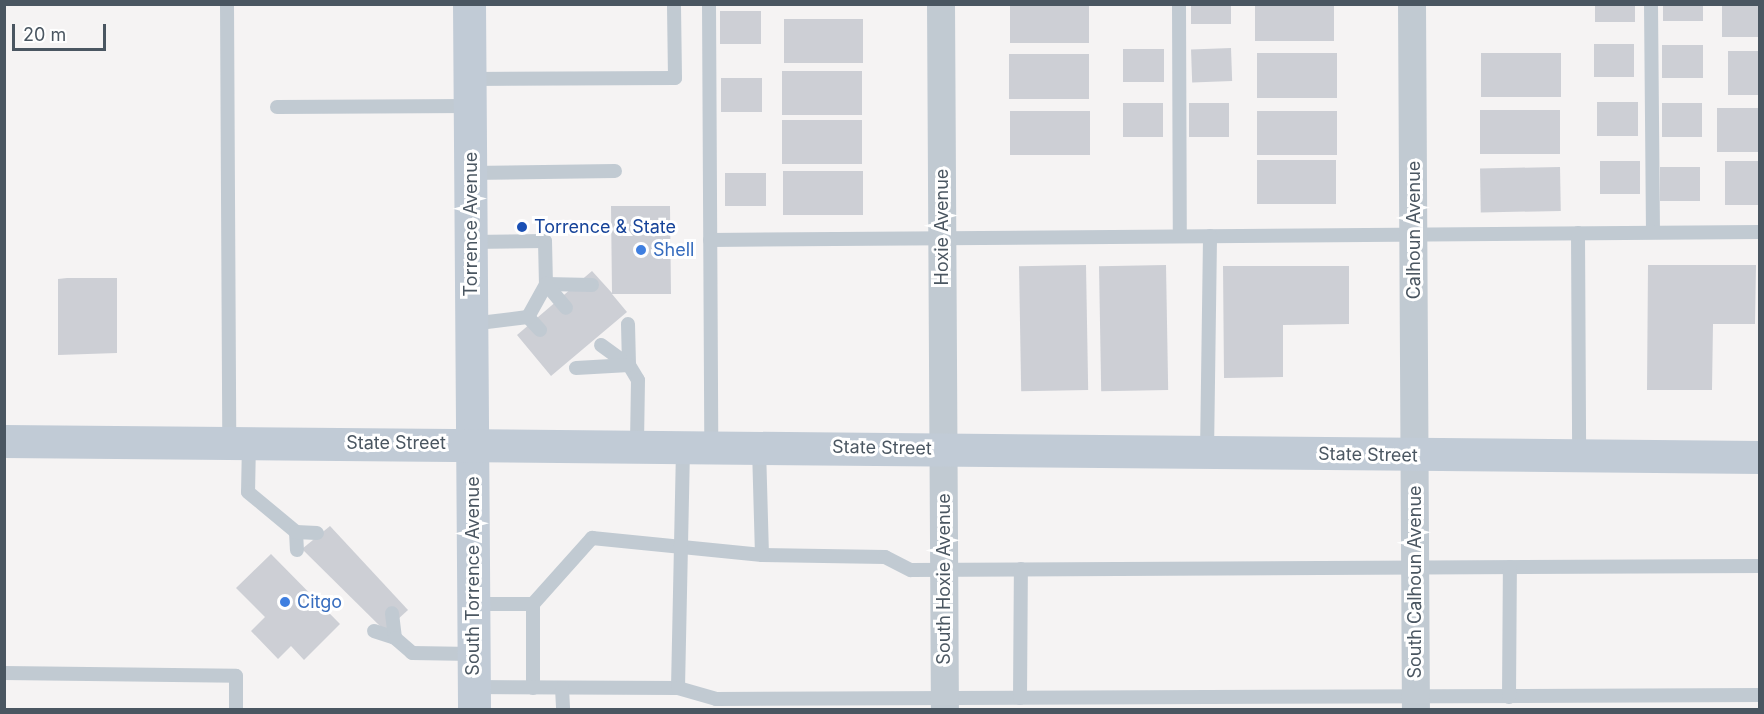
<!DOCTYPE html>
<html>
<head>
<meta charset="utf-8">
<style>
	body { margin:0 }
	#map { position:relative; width:1764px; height:714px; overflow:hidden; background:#f5f3f3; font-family:Inter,sans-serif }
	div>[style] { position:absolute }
	.building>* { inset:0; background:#cdcfd5; transform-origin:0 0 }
	.lane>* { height:14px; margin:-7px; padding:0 7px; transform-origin:7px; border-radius:7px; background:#c1cad2 }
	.street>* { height:28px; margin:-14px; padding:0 14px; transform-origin:14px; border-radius:14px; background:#c1cad2 }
	.secondary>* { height:33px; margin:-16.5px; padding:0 16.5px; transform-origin:16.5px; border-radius:16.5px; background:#c1cbd6 }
	.dots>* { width:16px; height:16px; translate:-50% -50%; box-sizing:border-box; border:3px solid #fff; border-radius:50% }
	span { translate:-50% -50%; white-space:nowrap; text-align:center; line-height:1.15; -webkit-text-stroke:6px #fff; paint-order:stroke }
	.street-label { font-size:18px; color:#4a5661 }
	.transit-label { font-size:18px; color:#164399 }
	.left { translate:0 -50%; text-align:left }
	.shop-label { font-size:18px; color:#366cbe }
	.frame { position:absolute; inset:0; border:6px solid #4a5661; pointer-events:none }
	.scale { position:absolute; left:12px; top:24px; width:94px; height:27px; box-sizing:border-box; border:3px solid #4a5661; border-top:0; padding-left:8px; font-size:18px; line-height:21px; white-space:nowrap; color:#4a5661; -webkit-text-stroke:4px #fff; paint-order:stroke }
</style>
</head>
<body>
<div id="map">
	<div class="building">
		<i style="left:1010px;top:4px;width:79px;height:39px"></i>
		<i style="left:1255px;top:4px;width:79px;height:37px"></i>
		<i style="left:1595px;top:4px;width:40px;height:18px"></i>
		<i style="left:1663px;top:4px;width:40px;height:17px"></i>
		<i style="left:1722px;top:4px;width:38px;height:33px"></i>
		<i style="left:1191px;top:5px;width:40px;height:19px"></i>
		<i style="left:720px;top:11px;width:41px;height:33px"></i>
		<i style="left:784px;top:19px;width:79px;height:44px"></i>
		<i style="left:1594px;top:44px;width:40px;height:33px"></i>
		<i style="left:1662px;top:45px;width:41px;height:33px"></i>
		<i style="left:1231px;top:48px;width:33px;height:40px;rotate:88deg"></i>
		<i style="left:1123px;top:49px;width:41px;height:33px"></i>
		<i style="left:1728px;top:51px;width:32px;height:44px"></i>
		<i style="left:1337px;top:53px;width:45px;height:80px;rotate:90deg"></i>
		<i style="left:1481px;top:53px;width:80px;height:44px"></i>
		<i style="left:1089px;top:54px;width:45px;height:80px;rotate:90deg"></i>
		<i style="left:862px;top:71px;width:44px;height:80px;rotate:90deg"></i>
		<i style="left:721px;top:78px;width:41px;height:34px"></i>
		<i style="left:1597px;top:102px;width:41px;height:34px"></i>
		<i style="left:1123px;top:103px;width:40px;height:34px"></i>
		<i style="left:1189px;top:103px;width:40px;height:34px"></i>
		<i style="left:1702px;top:103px;width:34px;height:40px;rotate:90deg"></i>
		<i style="left:1717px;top:108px;width:43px;height:44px"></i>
		<i style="left:1560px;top:110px;width:44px;height:80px;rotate:90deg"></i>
		<i style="left:1090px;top:111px;width:44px;height:80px;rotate:90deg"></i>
		<i style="left:1337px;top:111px;width:44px;height:80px;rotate:90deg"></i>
		<i style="left:862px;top:120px;width:44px;height:80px;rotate:90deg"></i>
		<i style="left:1336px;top:160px;width:44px;height:79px;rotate:90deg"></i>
		<i style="left:1600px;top:161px;width:40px;height:33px"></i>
		<i style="left:1725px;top:161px;width:35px;height:44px"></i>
		<i style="left:1560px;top:167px;width:44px;height:80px;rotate:89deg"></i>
		<i style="left:1660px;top:167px;width:40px;height:34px"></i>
		<i style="left:783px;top:171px;width:80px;height:44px"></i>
		<i style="left:725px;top:173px;width:41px;height:33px"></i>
		<i style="clip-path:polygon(611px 206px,670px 206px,671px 294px,612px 294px,627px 312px,551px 376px,517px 335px,592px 271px,612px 293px)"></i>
		<i style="left:1086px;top:265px;width:125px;height:67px;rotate:89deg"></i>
		<i style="left:1166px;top:265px;width:125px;height:67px;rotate:89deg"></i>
		<i style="clip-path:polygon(1648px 265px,1756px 265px,1755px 324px,1713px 324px,1712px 390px,1647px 390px)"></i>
		<i style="clip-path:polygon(1223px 266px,1349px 266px,1349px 324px,1283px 325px,1283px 377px,1224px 378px)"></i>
		<i style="clip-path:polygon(67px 278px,117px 278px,117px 353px,58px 355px,58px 279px)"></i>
		<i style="clip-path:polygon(330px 526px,408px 610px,385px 631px,302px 549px)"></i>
		<i style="clip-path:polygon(271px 554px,340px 624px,304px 660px,291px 646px,278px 659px,251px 631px,265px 617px,236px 588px)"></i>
	</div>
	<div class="lane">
		<i style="left:227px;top:4px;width:438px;rotate:89.7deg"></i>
		<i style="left:709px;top:4px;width:442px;rotate:89.7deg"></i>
		<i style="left:1179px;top:4px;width:232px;rotate:89.8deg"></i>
		<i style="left:1651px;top:4px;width:228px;rotate:89.5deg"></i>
		<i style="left:470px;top:79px;width:205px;rotate:-0.3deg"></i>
		<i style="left:675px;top:78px;width:74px;rotate:-90.8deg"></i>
		<i style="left:277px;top:107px;width:193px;rotate:-0.3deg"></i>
		<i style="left:470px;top:173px;width:145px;rotate:-0.8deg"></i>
		<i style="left:1578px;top:233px;width:223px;rotate:89.7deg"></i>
		<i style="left:710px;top:240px;width:1050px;rotate:-0.44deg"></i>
		<i style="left:471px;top:242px;width:74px;rotate:-0.8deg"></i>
		<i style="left:545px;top:241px;width:43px;rotate:88.7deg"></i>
		<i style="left:546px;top:284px;width:46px;rotate:1.2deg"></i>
		<i style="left:471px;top:324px;width:57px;rotate:-7deg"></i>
		<i style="left:628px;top:324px;width:41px;rotate:88.6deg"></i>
		<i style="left:629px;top:365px;width:17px;rotate:59deg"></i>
		<i style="left:638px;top:380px;width:65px;rotate:90.9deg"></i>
		<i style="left:540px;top:330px;width:18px;rotate:-133deg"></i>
		<i style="left:528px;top:317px;width:38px;rotate:-61deg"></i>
		<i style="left:546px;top:284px;width:31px;rotate:50deg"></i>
		<i style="left:601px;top:345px;width:34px;rotate:36deg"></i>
		<i style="left:576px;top:368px;width:53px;rotate:-3.2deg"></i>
		<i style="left:249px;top:442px;width:50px;rotate:91.1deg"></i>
		<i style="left:248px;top:492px;width:62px;rotate:39.8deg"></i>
		<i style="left:296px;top:532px;width:18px;rotate:87deg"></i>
		<i style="left:759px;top:448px;width:107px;rotate:88.4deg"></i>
		<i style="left:762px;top:555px;width:123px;rotate:0.9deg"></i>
		<i style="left:885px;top:557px;width:29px;rotate:27deg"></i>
		<i style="left:911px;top:570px;width:849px;rotate:-0.27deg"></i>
		<i style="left:1207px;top:453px;width:217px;rotate:-89.2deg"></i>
		<i style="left:296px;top:532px;width:21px;rotate:3deg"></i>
		<i style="left:473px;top:604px;width:60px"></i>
		<i style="left:533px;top:604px;width:89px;rotate:-48.2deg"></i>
		<i style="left:592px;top:538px;width:171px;rotate:5.7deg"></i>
		<i style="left:533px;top:604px;width:84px;rotate:90deg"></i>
		<i style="left:374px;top:631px;width:22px;rotate:18deg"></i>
		<i style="left:395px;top:638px;width:25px;rotate:-97deg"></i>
		<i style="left:395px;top:638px;width:23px;rotate:41deg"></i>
		<i style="left:412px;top:653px;width:61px;rotate:0.9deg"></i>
		<i style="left:4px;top:673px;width:232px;rotate:0.7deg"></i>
		<i style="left:236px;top:676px;width:34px;rotate:90deg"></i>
		<i style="left:473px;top:687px;width:205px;rotate:0.3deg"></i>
		<i style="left:678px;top:688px;width:242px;rotate:-88.8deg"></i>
		<i style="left:562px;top:688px;width:22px;rotate:87deg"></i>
		<i style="left:678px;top:688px;width:40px;rotate:16deg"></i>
		<i style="left:716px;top:699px;width:1044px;rotate:-0.22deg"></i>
		<i style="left:1509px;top:697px;width:130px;rotate:-89.6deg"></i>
		<i style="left:1020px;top:698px;width:129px;rotate:-89.6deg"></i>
	</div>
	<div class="street">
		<i style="left:941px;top:4px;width:706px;rotate:89.68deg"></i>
		<i style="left:1412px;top:4px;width:706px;rotate:89.68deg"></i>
	</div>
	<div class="secondary">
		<i style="left:469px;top:4px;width:706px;rotate:89.59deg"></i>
		<i style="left:4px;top:441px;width:1756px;rotate:0.52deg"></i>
	</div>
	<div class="dots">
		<i style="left:522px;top:227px;background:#1a4fb4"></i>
		<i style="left:641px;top:250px;background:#3f7fe0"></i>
		<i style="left:285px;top:602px;background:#3f7fe0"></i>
	</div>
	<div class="street-label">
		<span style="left:471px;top:224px;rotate:-90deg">Torrence Avenue</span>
		<span style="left:942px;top:227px;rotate:-90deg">Hoxie Avenue</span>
		<span style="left:1414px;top:230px;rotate:-90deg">Calhoun Avenue</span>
		<span style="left:396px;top:443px">State Street</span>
		<span style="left:882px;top:448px;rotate:1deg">State Street</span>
		<span style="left:1368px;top:455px;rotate:1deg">State Street</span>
		<span style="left:473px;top:576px;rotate:-90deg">South Torrence Avenue</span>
		<span style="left:944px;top:579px;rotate:-90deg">South Hoxie Avenue</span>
		<span style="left:1415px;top:582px;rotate:-90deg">South Calhoun Avenue</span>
	</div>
	<div class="transit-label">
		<span class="left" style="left:534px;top:227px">Torrence &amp; State</span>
	</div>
	<div class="shop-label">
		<span class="left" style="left:653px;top:250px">Shell</span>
		<span class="left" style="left:297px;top:602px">Citgo</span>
	</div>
	<div class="frame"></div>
	<div class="scale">20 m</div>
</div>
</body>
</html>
